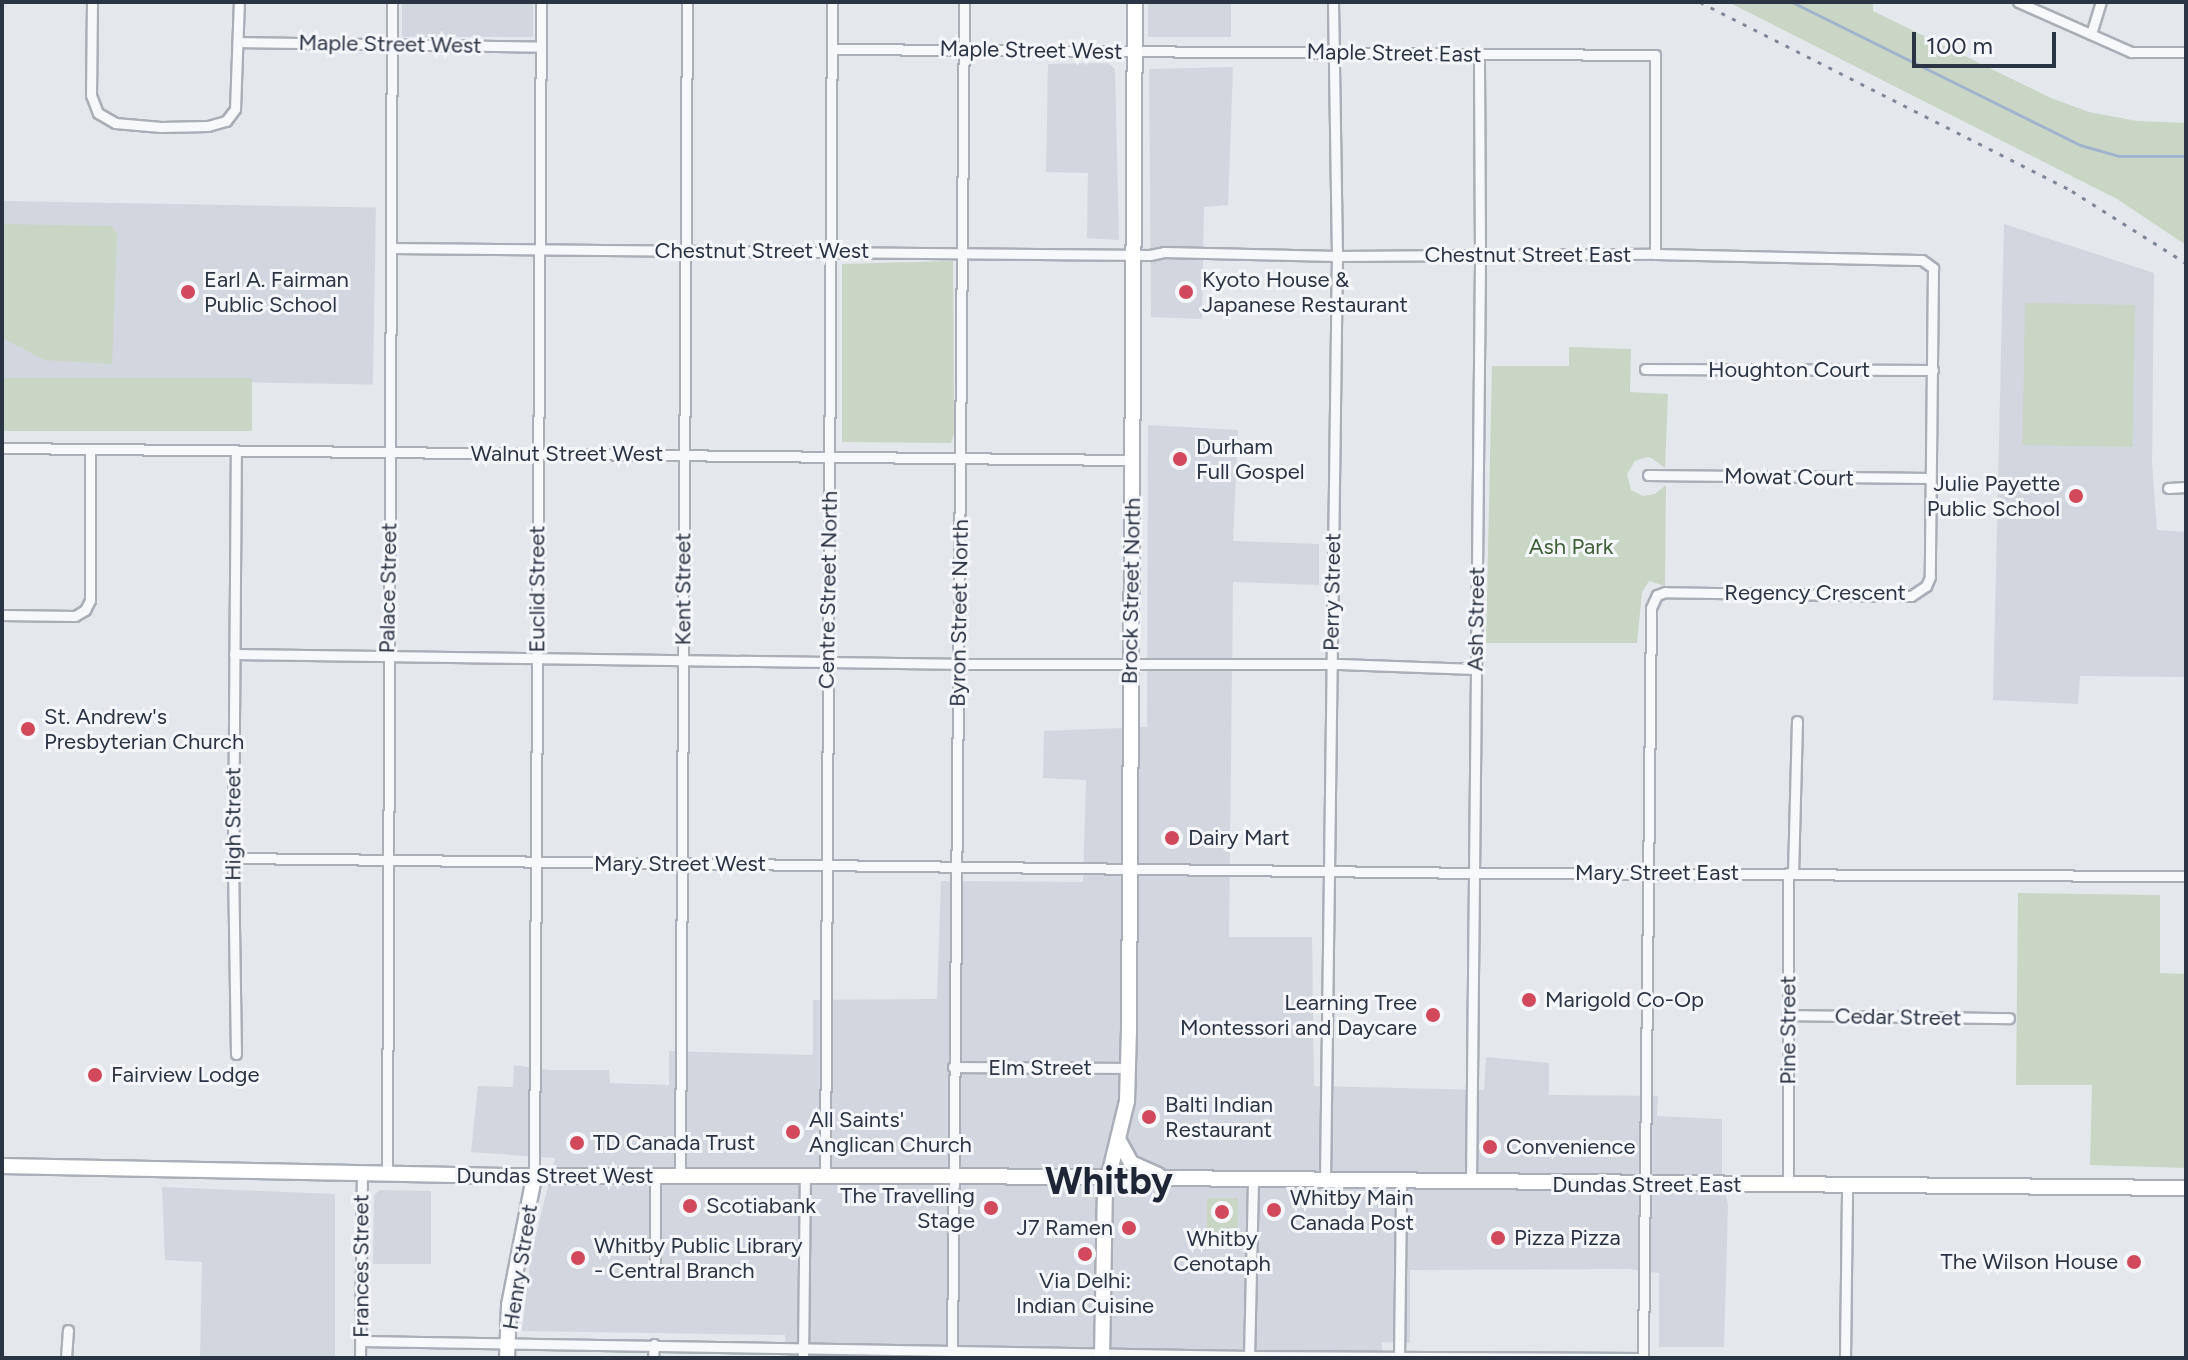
<!DOCTYPE html>
<html>
<head>
<meta charset="utf-8">
<style>
	body { margin:0 }
	#map { position:relative; width:2188px; height:1360px; overflow:hidden; background:#e4e7ec; font-family:Figtree,sans-serif }
	div>[style] { position:absolute }
	.built>* { inset:0; background:#d2d6de; transform-origin:0 0 }
	.green>* { inset:0; background:#c9d6c5; transform-origin:0 0 }
	.stream>* { height:3px; margin:-1.5px; padding:0 1.5px; transform-origin:1.5px; border-radius:1.5px; background:#9fb4cc }
	.roads { filter:drop-shadow(2px 0 #a9aeb7) drop-shadow(-2px 0 #a9aeb7) drop-shadow(0 2px #a9aeb7) drop-shadow(0 -2px #a9aeb7) }
	.minor>* { height:9px; margin:-4.5px; padding:0 4.5px; transform-origin:4.5px; border-radius:4.5px; background:#f7f8fa }
	.secondary>* { height:14px; margin:-7px; padding:0 7px; transform-origin:7px; border-radius:7px; background:#fff }
	.primary>* { height:14px; margin:-7px; padding:0 7px; transform-origin:7px; border-radius:7px; background:#fff }
	.rail>* { height:3px; margin-top:-1.5px; transform-origin:0; background:repeating-linear-gradient(90deg,#7d8696 0 4px,transparent 0 12px) }
	.dots>* { width:22px; height:22px; translate:-50% -50%; box-sizing:border-box; border:4px solid #f4f6f9; border-radius:50% }
	span { translate:-50% -50%; white-space:nowrap; text-align:center; line-height:1.15; -webkit-text-stroke:6px #f4f6f9; paint-order:stroke }
	.street-label { font-size:22px; color:#2b3445 }
	.poi-label { font-size:22px; color:#2b3445 }
	.left { translate:0 -50%; text-align:left }
	.right { translate:-100% -50%; text-align:right }
	.park-label { font-size:22px; color:#3f6138 }
	.town-label { font-size:38px; color:#1d2536; font-weight:700 }
	.frame { position:absolute; inset:0; border:4px solid #2b3445; pointer-events:none }
	.scale { position:absolute; left:1912px; top:32px; width:144px; height:36px; box-sizing:border-box; border:4px solid #2b3445; border-top:0; padding-left:10px; font-size:24px; line-height:28px; white-space:nowrap; color:#2b3445; -webkit-text-stroke:6px #f4f6f9; paint-order:stroke }
</style>
</head>
<body>
<div id="map">
	<div class="built">
		<i style="left:402px;top:2px;width:131px;height:35px"></i>
		<i style="left:1148px;top:2px;width:83px;height:35px"></i>
		<i style="clip-path:polygon(1108px 63px,1115px 69px,1119px 240px,1087px 238px,1088px 173px,1046px 172px,1048px 64px)"></i>
		<i style="clip-path:polygon(1233px 67px,1228px 205px,1204px 207px,1202px 319px,1151px 317px,1149px 69px)"></i>
		<i style="left:2px;top:201px;width:374px;height:177px;rotate:1deg"></i>
		<i style="clip-path:polygon(2004px 224px,2154px 273px,2152px 462px,2157px 530px,2186px 532px,2186px 677px,2080px 676px,2078px 704px,1993px 700px)"></i>
		<i style="clip-path:polygon(1148px 425px,1238px 430px,1233px 541px,1319px 544px,1319px 585px,1233px 582px,1229px 937px,1312px 937px,1314px 1086px,1484px 1090px,1486px 1057px,1549px 1063px,1549px 1095px,1658px 1096px,1657px 1116px,1722px 1119px,1722px 1175px,1728px 1205px,1724px 1347px,1659px 1347px,1659px 1273px,1628px 1269px,1410px 1270px,1410px 1343px,1382px 1342px,1382px 1358px,786px 1358px,785px 1335px,522px 1331px,531px 1255px,555px 1158px,471px 1152px,478px 1086px,513px 1087px,514px 1065px,549px 1070px,609px 1070px,610px 1083px,669px 1085px,669px 1051px,813px 1055px,813px 1000px,937px 999px,941px 881px,1083px 882px,1086px 780px,1043px 778px,1044px 731px,1147px 727px)"></i>
		<i style="clip-path:polygon(162px 1187px,335px 1194px,335px 1358px,200px 1358px,202px 1262px,165px 1260px)"></i>
		<i style="clip-path:polygon(380px 1190px,431px 1191px,431px 1264px,373px 1264px,374px 1195px)"></i>
	</div>
	<div class="green">
		<i style="clip-path:polygon(1728px 2px,1873px 2px,1873px 11px,2051px 98px,2089px 112px,2137px 121px,2186px 123px,2186px 245px,2117px 199px)"></i>
		<i style="clip-path:polygon(2px 224px,111px 226px,117px 233px,112px 364px,45px 360px,2px 338px)"></i>
		<i style="clip-path:polygon(953px 261px,954px 434px,951px 443px,842px 442px,842px 264px)"></i>
		<i style="left:2025px;top:303px;width:110px;height:142px;rotate:1deg"></i>
		<i style="clip-path:polygon(1569px 347px,1631px 349px,1630px 392px,1668px 394px,1665px 468px,1650px 457px,1643px 458px,1635px 461px,1627px 474px,1631px 490px,1643px 496px,1655px 494px,1666px 485px,1665px 586px,1649px 581px,1642px 592px,1637px 643px,1486px 643px,1492px 366px,1569px 366px)"></i>
		<i style="left:2px;top:378px;width:250px;height:53px"></i>
		<i style="clip-path:polygon(2018px 893px,2160px 895px,2160px 973px,2186px 974px,2186px 1168px,2090px 1165px,2092px 1085px,2016px 1085px)"></i>
		<i style="left:1207px;top:1198px;width:31px;height:36px"></i>
	</div>
	<div class="stream">
		<i style="left:1792px;top:2px;width:322px;rotate:26.4deg"></i>
		<i style="left:2080px;top:145px;width:41px;rotate:15.8deg"></i>
		<i style="left:2119px;top:156px;width:67px"></i>
	</div>
	<div class="roads">
		<div class="minor">
			<i style="left:92px;top:2px;width:93px;rotate:90.6deg"></i>
			<i style="left:91px;top:95px;width:19px;rotate:69deg"></i>
			<i style="left:98px;top:113px;width:20px;rotate:30deg"></i>
			<i style="left:115px;top:123px;width:46px;rotate:5deg"></i>
			<i style="left:161px;top:127px;width:47px;rotate:-1.2deg"></i>
			<i style="left:208px;top:126px;width:19px;rotate:-16deg"></i>
			<i style="left:226px;top:121px;width:15px;rotate:-53deg"></i>
			<i style="left:235px;top:109px;width:107px;rotate:-87.9deg"></i>
			<i style="left:2018px;top:2px;width:124px;rotate:23.9deg"></i>
			<i style="left:2131px;top:52px;width:55px"></i>
			<i style="left:2091px;top:34px;width:34px;rotate:-73deg"></i>
			<i style="left:238px;top:42px;width:303px;rotate:0.9deg"></i>
			<i style="left:832px;top:49px;width:823px;rotate:0.42deg"></i>
			<i style="left:1655px;top:55px;width:199px;rotate:90deg"></i>
			<i style="left:391px;top:248px;width:759px;rotate:0.53deg"></i>
			<i style="left:1150px;top:255px;width:14px;rotate:-12deg"></i>
			<i style="left:1164px;top:252px;width:173px;rotate:1.3deg"></i>
			<i style="left:1337px;top:256px;width:318px;rotate:-0.4deg"></i>
			<i style="left:1655px;top:254px;width:267px;rotate:1.3deg"></i>
			<i style="left:1922px;top:260px;width:14px;rotate:36deg"></i>
			<i style="left:1933px;top:268px;width:309px;rotate:90.6deg"></i>
			<i style="left:1930px;top:577px;width:10px;rotate:114deg"></i>
			<i style="left:1926px;top:586px;width:18px;rotate:146deg"></i>
			<i style="left:1911px;top:596px;width:246px;rotate:-179.1deg"></i>
			<i style="left:1665px;top:592px;width:9px;rotate:159deg"></i>
			<i style="left:1657px;top:595px;width:14px;rotate:115deg"></i>
			<i style="left:1651px;top:608px;width:750px;rotate:90.61deg"></i>
			<i style="left:1645px;top:369px;width:288px;rotate:0.2deg"></i>
			<i style="left:2px;top:448px;width:1131px;rotate:0.61deg"></i>
			<i style="left:1648px;top:475px;width:282px;rotate:0.6deg"></i>
			<i style="left:2168px;top:488px;width:18px;rotate:-3deg"></i>
			<i style="left:2px;top:615px;width:73px;rotate:0.8deg"></i>
			<i style="left:75px;top:616px;width:12px;rotate:-31deg"></i>
			<i style="left:85px;top:610px;width:11px;rotate:-63deg"></i>
			<i style="left:90px;top:600px;width:151px;rotate:-90deg"></i>
			<i style="left:234px;top:654px;width:736px;rotate:0.78deg"></i>
			<i style="left:970px;top:664px;width:369px"></i>
			<i style="left:1339px;top:664px;width:136px;rotate:2.1deg"></i>
			<i style="left:233px;top:858px;width:1241px;rotate:0.69deg"></i>
			<i style="left:1474px;top:873px;width:712px;rotate:0.24deg"></i>
			<i style="left:1793px;top:874px;width:153px;rotate:-88.5deg"></i>
			<i style="left:1787px;top:1015px;width:222px;rotate:0.8deg"></i>
			<i style="left:236px;top:1054px;width:188px;rotate:-90.9deg"></i>
			<i style="left:233px;top:866px;width:415px;rotate:-89.6deg"></i>
			<i style="left:953px;top:1067px;width:174px;rotate:0.3deg"></i>
			<i style="left:387px;top:1174px;width:1172px;rotate:-89.76deg"></i>
			<i style="left:655px;top:1176px;width:85px;rotate:90deg"></i>
			<i style="left:680px;top:1176px;width:1174px;rotate:-89.66deg"></i>
			<i style="left:534px;top:1177px;width:1175px;rotate:-89.66deg"></i>
			<i style="left:825px;top:1177px;width:1175px;rotate:-89.66deg"></i>
			<i style="left:1325px;top:1181px;width:925px;rotate:-89.26deg"></i>
			<i style="left:1337px;top:256px;width:254px;rotate:-90.9deg"></i>
			<i style="left:1471px;top:1183px;width:929px;rotate:-89.44deg"></i>
			<i style="left:1480px;top:254px;width:200px;rotate:-90.3deg"></i>
			<i style="left:1788px;top:1186px;width:313px;rotate:-90deg"></i>
			<i style="left:361px;top:1341px;width:888px;rotate:0.97deg"></i>
			<i style="left:1249px;top:1356px;width:392px;rotate:0.3deg"></i>
			<i style="left:66px;top:1358px;width:28px;rotate:-86deg"></i>
			<i style="left:360px;top:1358px;width:185px;rotate:-89.4deg"></i>
			<i style="left:653px;top:1358px;width:14px;rotate:-86deg"></i>
			<i style="left:803px;top:1358px;width:181px;rotate:-89.4deg"></i>
			<i style="left:952px;top:1358px;width:1356px;rotate:-89.49deg"></i>
			<i style="left:1249px;top:1358px;width:178px;rotate:-88.7deg"></i>
			<i style="left:1399px;top:1358px;width:176px;rotate:-89.3deg"></i>
			<i style="left:1845px;top:1358px;width:171px;rotate:-89.3deg"></i>
		</div>
		<div class="secondary">
			<i style="left:507px;top:1358px;width:53px;rotate:-87.8deg"></i>
			<i style="left:509px;top:1305px;width:130px;rotate:-78.9deg"></i>
		</div>
		<div class="primary">
			<i style="left:1119px;top:1141px;width:25px;rotate:61deg"></i>
			<i style="left:1131px;top:1163px;width:30px;rotate:24deg"></i>
			<i style="left:2px;top:1166px;width:509px;rotate:1.13deg"></i>
			<i style="left:511px;top:1176px;width:444px"></i>
			<i style="left:955px;top:1176px;width:1231px;rotate:0.56deg"></i>
			<i style="left:1102px;top:1358px;width:166px;rotate:-89deg"></i>
			<i style="left:1105px;top:1192px;width:94px;rotate:-76.4deg"></i>
			<i style="left:1127px;top:1101px;width:70px;rotate:-88.4deg"></i>
			<i style="left:1129px;top:1031px;width:1029px;rotate:-89.67deg"></i>
		</div>
	</div>
	<div class="rail">
		<i style="left:1700px;top:2px;width:417px;rotate:26.9deg"></i>
		<i style="left:2072px;top:191px;width:135px;rotate:32.3deg"></i>
	</div>
	<div class="dots">
		<i style="left:188px;top:292px;background:#d1495b"></i>
		<i style="left:1186px;top:292px;background:#d1495b"></i>
		<i style="left:1180px;top:459px;background:#d1495b"></i>
		<i style="left:2076px;top:496px;background:#d1495b"></i>
		<i style="left:28px;top:729px;background:#d1495b"></i>
		<i style="left:1172px;top:838px;background:#d1495b"></i>
		<i style="left:1529px;top:1000px;background:#d1495b"></i>
		<i style="left:1433px;top:1015px;background:#d1495b"></i>
		<i style="left:95px;top:1075px;background:#d1495b"></i>
		<i style="left:1149px;top:1117px;background:#d1495b"></i>
		<i style="left:793px;top:1132px;background:#d1495b"></i>
		<i style="left:577px;top:1143px;background:#d1495b"></i>
		<i style="left:1490px;top:1147px;background:#d1495b"></i>
		<i style="left:690px;top:1206px;background:#d1495b"></i>
		<i style="left:991px;top:1208px;background:#d1495b"></i>
		<i style="left:1274px;top:1210px;background:#d1495b"></i>
		<i style="left:1222px;top:1212px;background:#d1495b"></i>
		<i style="left:1129px;top:1228px;background:#d1495b"></i>
		<i style="left:1498px;top:1238px;background:#d1495b"></i>
		<i style="left:1085px;top:1254px;background:#d1495b"></i>
		<i style="left:578px;top:1258px;background:#d1495b"></i>
		<i style="left:2134px;top:1262px;background:#d1495b"></i>
	</div>
	<div class="street-label">
		<span style="left:390px;top:44px;rotate:1deg">Maple Street West</span>
		<span style="left:1031px;top:50px;rotate:1deg">Maple Street West</span>
		<span style="left:1394px;top:53px;rotate:1deg">Maple Street East</span>
		<span style="left:762px;top:251px">Chestnut Street West</span>
		<span style="left:1528px;top:255px">Chestnut Street East</span>
		<span style="left:1789px;top:370px">Houghton Court</span>
		<span style="left:567px;top:454px">Walnut Street West</span>
		<span style="left:1789px;top:477px;rotate:1deg">Mowat Court</span>
		<span style="left:388px;top:588px;rotate:-89deg">Palace Street</span>
		<span style="left:537px;top:589px;rotate:-90deg">Euclid Street</span>
		<span style="left:683px;top:589px;rotate:-90deg">Kent Street</span>
		<span style="left:828px;top:590px;rotate:-89deg">Centre Street North</span>
		<span style="left:1131px;top:591px;rotate:-89deg">Brock Street North</span>
		<span style="left:1332px;top:592px;rotate:-89deg">Perry Street</span>
		<span style="left:1815px;top:593px">Regency Crescent</span>
		<span style="left:959px;top:613px;rotate:-89deg">Byron Street North</span>
		<span style="left:1476px;top:619px;rotate:-89deg">Ash Street</span>
		<span style="left:233px;top:824px;rotate:-90deg">High Street</span>
		<span style="left:680px;top:864px">Mary Street West</span>
		<span style="left:1657px;top:873px">Mary Street East</span>
		<span style="left:1898px;top:1017px;rotate:1deg">Cedar Street</span>
		<span style="left:1788px;top:1030px;rotate:-90deg">Pine Street</span>
		<span style="left:1040px;top:1068px">Elm Street</span>
		<span style="left:555px;top:1176px">Dundas Street West</span>
		<span style="left:1647px;top:1185px">Dundas Street East</span>
		<span style="left:361px;top:1266px;rotate:-90deg">Frances Street</span>
		<span style="left:520px;top:1267px;rotate:-81deg">Henry Street</span>
	</div>
	<div class="poi-label">
		<span class="left" style="left:204px;top:292px">Earl A. Fairman<br>Public School</span>
		<span class="left" style="left:1202px;top:292px">Kyoto House &amp;<br>Japanese Restaurant</span>
		<span class="left" style="left:1196px;top:459px">Durham<br>Full Gospel</span>
		<span class="right" style="left:2060px;top:496px">Julie Payette<br>Public School</span>
		<span class="left" style="left:44px;top:729px">St. Andrew's<br>Presbyterian Church</span>
		<span class="left" style="left:1188px;top:838px">Dairy Mart</span>
		<span class="left" style="left:1545px;top:1000px">Marigold Co-Op</span>
		<span class="right" style="left:1417px;top:1015px">Learning Tree<br>Montessori and Daycare</span>
		<span class="left" style="left:111px;top:1075px">Fairview Lodge</span>
		<span class="left" style="left:1165px;top:1117px">Balti Indian<br>Restaurant</span>
		<span class="left" style="left:809px;top:1132px">All Saints'<br>Anglican Church</span>
		<span class="left" style="left:593px;top:1143px">TD Canada Trust</span>
		<span class="left" style="left:1506px;top:1147px">Convenience</span>
		<span class="right" style="left:975px;top:1208px">The Travelling<br>Stage</span>
		<span class="left" style="left:1290px;top:1210px">Whitby Main<br>Canada Post</span>
		<span class="left" style="left:706px;top:1206px">Scotiabank</span>
		<span class="right" style="left:1113px;top:1228px">J7 Ramen</span>
		<span style="left:1222px;top:1251px">Whitby<br>Cenotaph</span>
		<span class="left" style="left:1514px;top:1238px">Pizza Pizza</span>
		<span class="left" style="left:594px;top:1258px">Whitby Public Library<br>- Central Branch</span>
		<span class="right" style="left:2118px;top:1262px">The Wilson House</span>
		<span style="left:1085px;top:1293px">Via Delhi:<br>Indian Cuisine</span>
	</div>
	<div class="park-label">
		<span style="left:1571px;top:547px">Ash Park</span>
	</div>
	<div class="town-label">
		<span style="left:1109px;top:1182px">Whitby</span>
	</div>
	<div class="frame"></div>
	<div class="scale">100 m</div>
</div>
</body>
</html>
